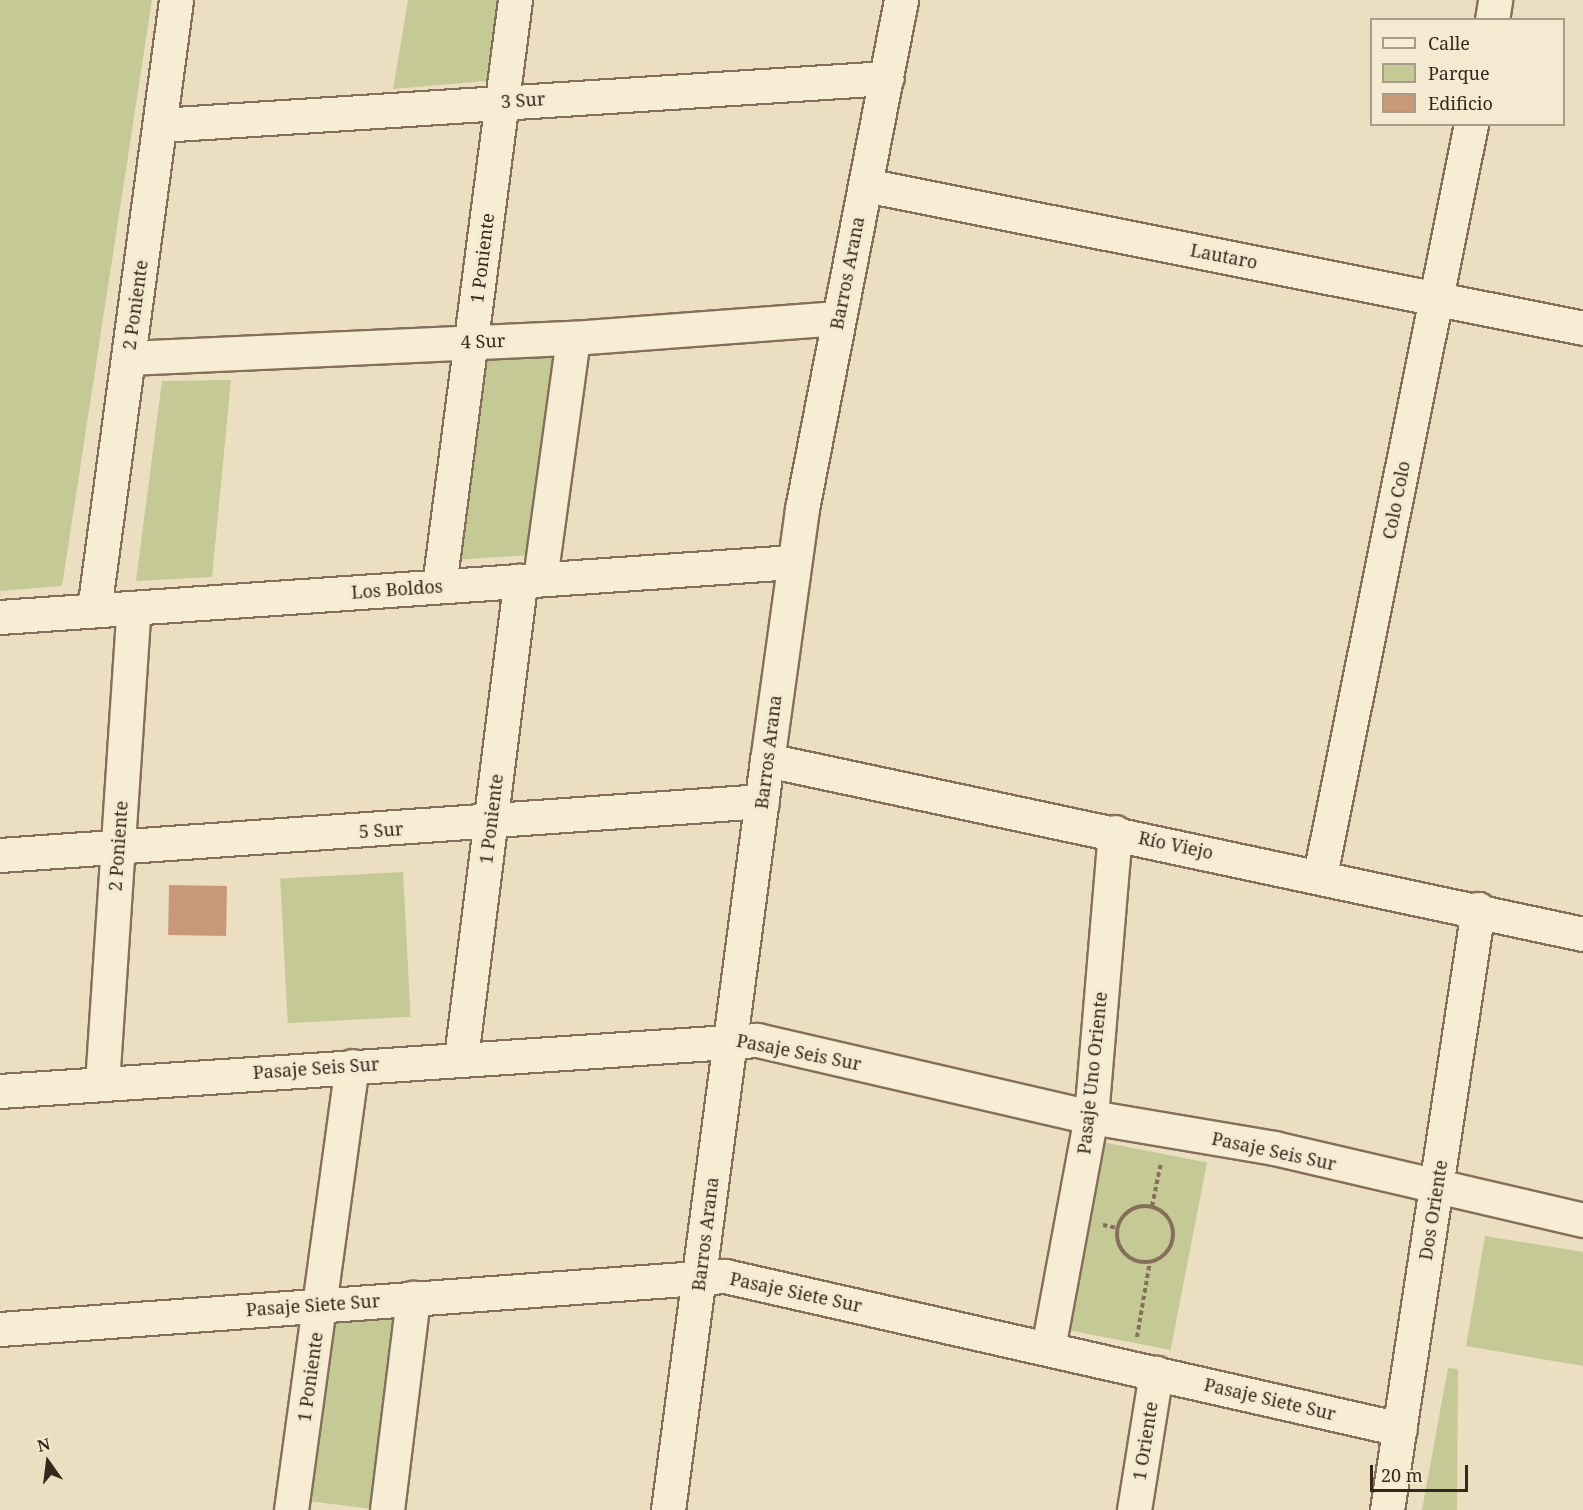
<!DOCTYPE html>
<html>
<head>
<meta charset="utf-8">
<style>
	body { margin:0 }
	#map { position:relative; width:1583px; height:1510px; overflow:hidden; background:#ecdec1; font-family:"Noto Serif",serif }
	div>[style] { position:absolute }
	.green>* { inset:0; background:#c5c996; transform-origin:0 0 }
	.building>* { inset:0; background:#c99879; transform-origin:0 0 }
	.path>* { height:4px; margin-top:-2px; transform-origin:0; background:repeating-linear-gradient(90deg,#856f5a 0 4.5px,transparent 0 7.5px) }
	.path>.ring { margin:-2px; padding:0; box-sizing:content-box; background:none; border:4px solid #856f5a; border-radius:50% }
	.roads { filter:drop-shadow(2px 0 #856f5a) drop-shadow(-2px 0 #856f5a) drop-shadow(0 2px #856f5a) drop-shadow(0 -2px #856f5a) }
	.minor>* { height:33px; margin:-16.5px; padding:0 16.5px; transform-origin:16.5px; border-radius:16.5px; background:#f7ecd4 }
	.tertiary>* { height:33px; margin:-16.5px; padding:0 16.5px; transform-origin:16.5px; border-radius:16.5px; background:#f7ecd4 }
	.secondary>* { height:33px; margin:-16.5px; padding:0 16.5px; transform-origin:16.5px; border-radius:16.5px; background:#f7ecd4 }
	span { translate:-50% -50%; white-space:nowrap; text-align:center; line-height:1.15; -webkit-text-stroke:6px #f4e9d1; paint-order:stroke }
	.street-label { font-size:18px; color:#35281d }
	.legend { position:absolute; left:1370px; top:18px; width:195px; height:108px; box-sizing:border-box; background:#f4e9d1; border:2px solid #a89c89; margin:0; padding:8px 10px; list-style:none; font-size:18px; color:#35281d }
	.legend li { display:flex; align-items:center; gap:12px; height:30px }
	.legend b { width:30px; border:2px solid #a89c89 }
	.north { position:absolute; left:18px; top:1432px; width:60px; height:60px; -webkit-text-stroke:4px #f4e9d1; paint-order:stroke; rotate:346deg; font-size:16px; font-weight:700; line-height:24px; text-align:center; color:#35281d }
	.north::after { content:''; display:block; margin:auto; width:21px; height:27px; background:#35281d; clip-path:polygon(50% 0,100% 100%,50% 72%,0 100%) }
	.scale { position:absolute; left:1370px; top:1465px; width:98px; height:27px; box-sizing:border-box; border:3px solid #35281d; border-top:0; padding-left:8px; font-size:18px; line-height:21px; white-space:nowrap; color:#35281d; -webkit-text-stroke:4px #f4e9d1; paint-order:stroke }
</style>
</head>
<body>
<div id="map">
	<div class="green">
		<i style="clip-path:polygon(0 0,152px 0,62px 586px,0 591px)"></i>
		<i style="clip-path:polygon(408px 0,499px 0,487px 81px,393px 89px)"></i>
		<i style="clip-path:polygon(562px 353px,530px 555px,456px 560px,485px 358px)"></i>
		<i style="clip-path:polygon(231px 380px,212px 577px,136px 581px,162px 381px)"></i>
		<i style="left:403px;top:872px;width:145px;height:123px;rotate:87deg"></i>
		<i style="left:1102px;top:1142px;width:107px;height:191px;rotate:11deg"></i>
		<i style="clip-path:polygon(1485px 1236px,1583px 1252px,1583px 1366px,1466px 1346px)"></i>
		<i style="left:401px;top:1313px;width:198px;height:76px;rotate:97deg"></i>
		<i style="clip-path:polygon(1448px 1368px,1458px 1369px,1457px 1510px,1422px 1510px)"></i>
	</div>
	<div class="building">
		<i style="left:169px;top:885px;width:58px;height:50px;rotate:1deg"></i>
	</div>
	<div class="path">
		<i class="ring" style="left:1117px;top:1206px;width:52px;height:52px"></i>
		<i style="left:1152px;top:1206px;width:44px;rotate:-78.2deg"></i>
		<i style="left:1103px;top:1225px;width:14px;rotate:12deg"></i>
		<i style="left:1137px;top:1337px;width:77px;rotate:-80.3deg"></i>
	</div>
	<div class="roads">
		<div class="minor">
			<i style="left:1492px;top:20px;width:20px;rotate:-81deg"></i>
			<i style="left:160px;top:125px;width:728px;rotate:-3.7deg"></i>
			<i style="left:865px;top:185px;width:732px;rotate:11.26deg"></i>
			<i style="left:128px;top:358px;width:445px;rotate:-2.6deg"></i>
			<i style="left:573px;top:338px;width:266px;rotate:-4.3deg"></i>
			<i style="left:540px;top:579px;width:243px;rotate:-82.2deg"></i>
			<i style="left:439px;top:586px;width:591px;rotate:-82.61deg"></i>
			<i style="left:94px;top:610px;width:615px;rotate:-82.34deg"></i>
			<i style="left:0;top:617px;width:795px;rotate:-3.97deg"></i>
			<i style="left:0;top:855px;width:764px;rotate:-4.05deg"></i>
			<i style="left:1320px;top:875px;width:766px;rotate:-78.63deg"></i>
			<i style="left:461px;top:1058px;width:481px;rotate:-82.9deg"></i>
			<i style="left:102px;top:1084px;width:477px;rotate:-86.2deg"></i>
			<i style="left:0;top:1091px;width:759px;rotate:-3.85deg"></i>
			<i style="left:757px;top:1040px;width:343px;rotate:13deg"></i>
			<i style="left:1091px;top:1117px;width:186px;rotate:9.6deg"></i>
			<i style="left:1274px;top:1148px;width:317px;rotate:13.1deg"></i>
			<i style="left:0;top:1329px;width:727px;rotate:-4.18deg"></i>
			<i style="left:725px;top:1276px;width:692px;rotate:12.77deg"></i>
			<i style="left:1048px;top:1348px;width:235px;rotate:-79.5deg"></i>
			<i style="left:1091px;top:1117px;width:286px;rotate:-85.2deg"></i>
			<i style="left:291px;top:1510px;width:448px;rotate:-82.2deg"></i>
			<i style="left:387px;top:1510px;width:214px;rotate:-83deg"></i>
			<i style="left:1134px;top:1510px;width:139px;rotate:-80.9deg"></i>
			<i style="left:1387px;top:1510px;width:608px;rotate:-81.39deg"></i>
		</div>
		<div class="tertiary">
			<i style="left:668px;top:1510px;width:757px;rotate:-82.48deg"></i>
		</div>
		<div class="secondary">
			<i style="left:901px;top:0;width:519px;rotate:101.01deg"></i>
			<i style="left:802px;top:509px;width:253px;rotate:97.9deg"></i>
			<i style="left:767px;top:760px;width:834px;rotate:12.04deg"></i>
		</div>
	</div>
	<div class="street-label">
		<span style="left:523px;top:100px;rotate:-4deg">3 Sur</span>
		<span style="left:1224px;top:256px;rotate:11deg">Lautaro</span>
		<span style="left:482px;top:258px;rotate:-83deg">1 Poniente</span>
		<span style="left:847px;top:273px;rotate:-79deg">Barros Arana</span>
		<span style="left:135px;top:305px;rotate:-82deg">2 Poniente</span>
		<span style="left:483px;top:341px;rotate:-2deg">4 Sur</span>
		<span style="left:1396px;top:500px;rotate:-79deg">Colo Colo</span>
		<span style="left:397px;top:589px;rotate:-4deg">Los Boldos</span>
		<span style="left:768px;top:752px;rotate:-83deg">Barros Arana</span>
		<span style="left:491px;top:819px;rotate:-83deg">1 Poniente</span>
		<span style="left:381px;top:830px;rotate:-4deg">5 Sur</span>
		<span style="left:1176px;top:845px;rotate:12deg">Río Viejo</span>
		<span style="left:118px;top:846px;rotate:-86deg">2 Poniente</span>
		<span style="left:799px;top:1052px;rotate:11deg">Pasaje Seis Sur</span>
		<span style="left:316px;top:1068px;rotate:-4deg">Pasaje Seis Sur</span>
		<span style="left:1092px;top:1073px;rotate:-84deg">Pasaje Uno Oriente</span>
		<span style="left:1274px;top:1151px;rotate:12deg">Pasaje Seis Sur</span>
		<span style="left:1433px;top:1210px;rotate:-81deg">Dos Oriente</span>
		<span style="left:705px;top:1234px;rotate:-83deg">Barros Arana</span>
		<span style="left:796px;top:1292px;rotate:12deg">Pasaje Siete Sur</span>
		<span style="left:313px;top:1305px;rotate:-4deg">Pasaje Siete Sur</span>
		<span style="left:310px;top:1377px;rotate:-82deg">1 Poniente</span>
		<span style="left:1270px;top:1399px;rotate:13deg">Pasaje Siete Sur</span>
		<span style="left:1145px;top:1441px;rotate:-81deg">1 Oriente</span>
	</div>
	<ul class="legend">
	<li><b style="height:8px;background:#f7ecd4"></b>Calle</li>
	<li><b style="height:16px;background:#c5c996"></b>Parque</li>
	<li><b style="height:16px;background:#c99879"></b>Edificio</li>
	</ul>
	<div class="north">N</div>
	<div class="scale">20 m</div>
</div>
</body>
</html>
